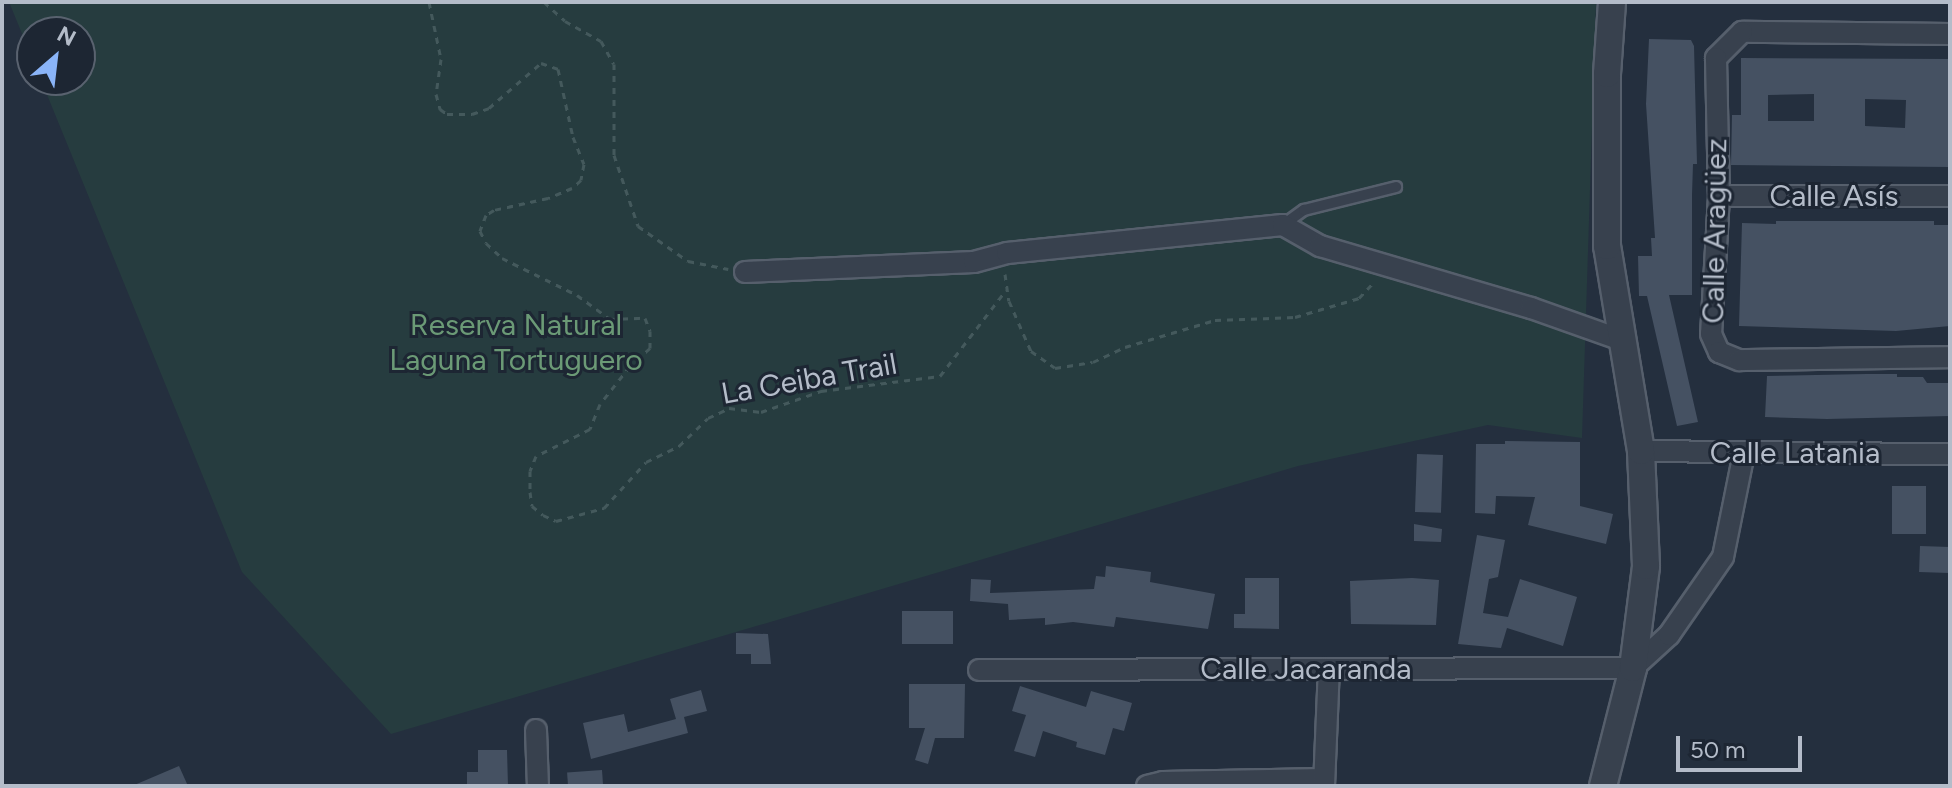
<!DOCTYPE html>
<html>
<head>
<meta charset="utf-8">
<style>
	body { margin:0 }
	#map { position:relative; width:1952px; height:788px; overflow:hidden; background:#242f3e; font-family:Figtree,sans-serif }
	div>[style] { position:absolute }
	.green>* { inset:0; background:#263c3f }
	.building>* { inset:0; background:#455162; transform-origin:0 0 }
	.path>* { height:3px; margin-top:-1.5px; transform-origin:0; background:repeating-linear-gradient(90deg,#44595c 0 6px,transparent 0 12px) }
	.roads { filter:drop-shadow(2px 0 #565f6c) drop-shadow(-2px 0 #565f6c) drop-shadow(0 2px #565f6c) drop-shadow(0 -2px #565f6c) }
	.service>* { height:10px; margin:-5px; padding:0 5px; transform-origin:5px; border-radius:5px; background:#38414e }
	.minor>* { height:20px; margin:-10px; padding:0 10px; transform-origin:10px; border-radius:10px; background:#38414e }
	.tertiary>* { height:26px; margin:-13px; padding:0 13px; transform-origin:13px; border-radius:13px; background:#38414e }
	span { translate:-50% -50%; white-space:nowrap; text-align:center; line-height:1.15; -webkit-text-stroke:6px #1d2633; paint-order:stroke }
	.street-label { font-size:30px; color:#b4bcc9 }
	.park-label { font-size:30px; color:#6b9a76 }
	.frame { position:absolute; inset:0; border:4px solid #b4bcc9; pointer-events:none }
	.north { position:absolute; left:16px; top:16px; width:80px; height:80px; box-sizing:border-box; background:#1d2633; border:2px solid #59626f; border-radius:50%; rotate:28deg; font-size:22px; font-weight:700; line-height:32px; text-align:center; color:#b4bcc9 }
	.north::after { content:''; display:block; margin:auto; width:28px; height:36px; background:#8ab4f8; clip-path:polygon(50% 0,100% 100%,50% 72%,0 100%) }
	.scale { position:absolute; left:1676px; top:736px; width:126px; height:36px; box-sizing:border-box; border:4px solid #b4bcc9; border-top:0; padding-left:10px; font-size:24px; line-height:28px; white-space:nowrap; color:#b4bcc9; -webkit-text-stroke:6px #1d2633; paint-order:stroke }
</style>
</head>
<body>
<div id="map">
	<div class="green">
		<i style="clip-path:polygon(9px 2px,1596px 2px,1582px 438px,1488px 425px,1298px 466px,391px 734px,242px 572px,41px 80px,80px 80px,80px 32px,32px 32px,32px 58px)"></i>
	</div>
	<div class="building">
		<i style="clip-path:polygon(1649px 39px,1691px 40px,1694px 46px,1697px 164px,1693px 164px,1692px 195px,1692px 295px,1669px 295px,1698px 422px,1677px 426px,1647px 296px,1639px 296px,1638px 256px,1652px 256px,1651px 238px,1655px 238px,1646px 104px)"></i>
		<i style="clip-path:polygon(evenodd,1741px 58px,1950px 59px,1950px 167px,1731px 165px,1732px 115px,1741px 115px,1741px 58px,1814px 94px,1814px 121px,1768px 121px,1768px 95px,1814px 94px,1741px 58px,1865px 99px,1906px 100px,1905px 128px,1865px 126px,1865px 99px)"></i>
		<i style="clip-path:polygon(1776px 221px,1934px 221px,1934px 225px,1950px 225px,1950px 326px,1896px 331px,1739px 326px,1742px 223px,1776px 224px)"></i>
		<i style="clip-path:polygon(1867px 374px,1897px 374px,1897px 377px,1923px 377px,1927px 383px,1950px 383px,1950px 416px,1827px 419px,1765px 417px,1767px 376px)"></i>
		<i style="clip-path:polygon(1505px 441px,1580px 442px,1580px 506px,1613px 514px,1606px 544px,1528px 525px,1535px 497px,1496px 496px,1495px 514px,1475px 513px,1476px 444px,1505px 444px)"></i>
		<i style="left:1417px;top:454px;width:26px;height:58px;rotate:2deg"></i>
		<i style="left:1892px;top:486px;width:34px;height:48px"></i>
		<i style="clip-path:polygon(1414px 524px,1442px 529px,1441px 542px,1414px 541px)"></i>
		<i style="clip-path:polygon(1477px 535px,1505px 540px,1498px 577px,1489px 579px,1483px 613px,1508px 617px,1520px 579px,1577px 597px,1563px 646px,1507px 628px,1501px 648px,1458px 644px)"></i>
		<i style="left:1920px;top:546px;width:30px;height:26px;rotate:2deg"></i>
		<i style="clip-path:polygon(1106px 566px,1151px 572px,1150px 582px,1215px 594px,1208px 629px,1116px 617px,1114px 627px,1073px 622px,1045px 625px,1045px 618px,1009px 620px,1008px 604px,970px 601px,971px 579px,991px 580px,990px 593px,1094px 589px,1096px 576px,1105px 577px)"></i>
		<i style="clip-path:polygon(1245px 578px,1279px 578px,1279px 629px,1234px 628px,1234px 614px,1245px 614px)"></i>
		<i style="clip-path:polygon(1412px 578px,1439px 580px,1436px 625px,1351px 624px,1350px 581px)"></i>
		<i style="left:902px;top:611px;width:51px;height:33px"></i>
		<i style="clip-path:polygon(736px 633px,768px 634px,771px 664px,751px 664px,751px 654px,736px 654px)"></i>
		<i style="clip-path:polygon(909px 684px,965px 684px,964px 738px,935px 738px,928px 764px,915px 760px,925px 728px,909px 728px)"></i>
		<i style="clip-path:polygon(1020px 686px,1086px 707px,1091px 691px,1132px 703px,1124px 731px,1113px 728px,1105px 755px,1076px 747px,1077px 742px,1043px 731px,1035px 757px,1014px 751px,1026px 715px,1012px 711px)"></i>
		<i style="clip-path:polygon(701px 690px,707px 711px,684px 717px,688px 733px,591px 759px,583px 723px,624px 714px,628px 732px,676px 719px,670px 699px)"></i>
		<i style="clip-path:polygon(478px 750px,507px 750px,508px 786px,467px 786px,467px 772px,478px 772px)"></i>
		<i style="clip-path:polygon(179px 766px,188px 786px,132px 786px)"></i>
		<i style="left:602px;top:770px;width:16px;height:35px;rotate:86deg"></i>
	</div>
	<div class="path">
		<i style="left:429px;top:2px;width:58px;rotate:78.1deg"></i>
		<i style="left:441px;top:59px;width:35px;rotate:98deg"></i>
		<i style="left:436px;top:94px;width:16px;rotate:75deg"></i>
		<i style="left:440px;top:109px;width:9px;rotate:36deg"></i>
		<i style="left:447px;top:114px;width:25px"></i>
		<i style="left:472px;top:114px;width:18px;rotate:-19deg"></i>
		<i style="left:489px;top:108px;width:69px;rotate:-40.9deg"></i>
		<i style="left:541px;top:63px;width:18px;rotate:19deg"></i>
		<i style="left:558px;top:69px;width:70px;rotate:77.6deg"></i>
		<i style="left:573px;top:137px;width:29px;rotate:68deg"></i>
		<i style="left:584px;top:164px;width:16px;rotate:101deg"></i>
		<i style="left:581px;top:180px;width:12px;rotate:138deg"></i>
		<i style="left:572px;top:188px;width:26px;rotate:157deg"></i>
		<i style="left:548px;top:198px;width:55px;rotate:167.5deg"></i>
		<i style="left:494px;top:210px;width:9px;rotate:148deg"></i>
		<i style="left:486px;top:215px;width:17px;rotate:111deg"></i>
		<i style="left:480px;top:231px;width:13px;rotate:63deg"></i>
		<i style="left:486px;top:243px;width:22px;rotate:43deg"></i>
		<i style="left:502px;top:258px;width:84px;rotate:26.3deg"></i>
		<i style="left:577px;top:295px;width:41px;rotate:36deg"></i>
		<i style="left:610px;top:319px;width:35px;rotate:-2deg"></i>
		<i style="left:645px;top:318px;width:14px;rotate:69deg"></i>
		<i style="left:650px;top:331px;width:17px;rotate:90deg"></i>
		<i style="left:650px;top:348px;width:27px;rotate:138deg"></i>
		<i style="left:630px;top:366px;width:48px;rotate:128.3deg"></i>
		<i style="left:600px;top:404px;width:27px;rotate:112deg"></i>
		<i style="left:590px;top:429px;width:60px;rotate:153.4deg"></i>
		<i style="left:536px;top:456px;width:16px;rotate:112deg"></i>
		<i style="left:530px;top:471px;width:21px;rotate:90deg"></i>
		<i style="left:530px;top:492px;width:14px;rotate:82deg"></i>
		<i style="left:532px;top:506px;width:14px;rotate:39deg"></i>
		<i style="left:543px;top:515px;width:14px;rotate:25deg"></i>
		<i style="left:556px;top:521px;width:50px;rotate:-15.2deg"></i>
		<i style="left:604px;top:508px;width:62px;rotate:-47.6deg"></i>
		<i style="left:646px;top:462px;width:37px;rotate:-26deg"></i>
		<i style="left:679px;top:446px;width:40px;rotate:-44deg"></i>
		<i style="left:708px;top:418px;width:23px;rotate:-25deg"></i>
		<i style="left:729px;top:408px;width:32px;rotate:7deg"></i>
		<i style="left:761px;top:412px;width:64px;rotate:-19.3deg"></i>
		<i style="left:821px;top:391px;width:120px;rotate:-7.2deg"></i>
		<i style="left:940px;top:376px;width:108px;rotate:-52.5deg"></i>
		<i style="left:544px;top:2px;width:28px;rotate:42deg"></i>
		<i style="left:565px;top:21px;width:41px;rotate:29.1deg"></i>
		<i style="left:601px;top:41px;width:26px;rotate:61deg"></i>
		<i style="left:614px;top:64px;width:91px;rotate:90deg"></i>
		<i style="left:614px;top:155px;width:75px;rotate:71.3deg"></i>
		<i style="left:638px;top:226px;width:61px;rotate:35deg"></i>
		<i style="left:688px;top:261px;width:41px;rotate:11.3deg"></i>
		<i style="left:1005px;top:274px;width:27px;rotate:82deg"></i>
		<i style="left:1009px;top:301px;width:55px;rotate:66.3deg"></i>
		<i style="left:1031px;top:351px;width:29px;rotate:35deg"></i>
		<i style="left:1055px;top:368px;width:38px;rotate:-9deg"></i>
		<i style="left:1093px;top:362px;width:35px;rotate:-25deg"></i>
		<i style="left:1125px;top:347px;width:94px;rotate:-16.7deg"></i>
		<i style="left:1215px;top:320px;width:80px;rotate:-2.1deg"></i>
		<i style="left:1295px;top:317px;width:67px;rotate:-16.5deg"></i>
		<i style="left:1359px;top:298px;width:22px;rotate:-47deg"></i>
	</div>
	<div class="roads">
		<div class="service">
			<i style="left:1283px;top:225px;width:26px;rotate:-36deg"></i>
			<i style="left:1304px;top:210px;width:95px;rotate:-14deg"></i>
		</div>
		<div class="minor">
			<i style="left:1950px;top:34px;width:208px;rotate:-179.4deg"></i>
			<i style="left:1742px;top:32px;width:37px;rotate:135deg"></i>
			<i style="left:1716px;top:58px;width:138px;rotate:88.8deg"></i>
			<i style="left:1719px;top:196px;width:138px;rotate:93.3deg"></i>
			<i style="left:1711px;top:334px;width:20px;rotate:66deg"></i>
			<i style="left:1719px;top:352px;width:22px;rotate:22deg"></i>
			<i style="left:1739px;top:360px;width:211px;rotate:-0.8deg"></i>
			<i style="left:1719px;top:196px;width:231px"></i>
			<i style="left:745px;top:272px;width:229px;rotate:-2.5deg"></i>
			<i style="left:974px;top:262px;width:34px;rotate:-15deg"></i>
			<i style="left:1007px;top:253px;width:277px;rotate:-5.8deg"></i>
			<i style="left:1283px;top:225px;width:43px;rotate:29.6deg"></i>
			<i style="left:1320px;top:246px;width:220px;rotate:16.4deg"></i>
			<i style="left:1531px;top:308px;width:99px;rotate:19.5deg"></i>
			<i style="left:1641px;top:451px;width:309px;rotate:0.6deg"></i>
			<i style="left:979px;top:670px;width:654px;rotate:-0.18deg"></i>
			<i style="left:1633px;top:668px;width:49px;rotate:-42.5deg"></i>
			<i style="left:1669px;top:635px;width:95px;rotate:-55.3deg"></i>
			<i style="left:1723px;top:557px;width:106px;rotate:-78.6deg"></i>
			<i style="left:536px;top:730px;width:56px;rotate:88deg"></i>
			<i style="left:1147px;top:786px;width:16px;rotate:-14deg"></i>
			<i style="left:1163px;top:782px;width:161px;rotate:-1.1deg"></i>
			<i style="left:1324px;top:786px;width:117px;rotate:-87.6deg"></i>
		</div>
		<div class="tertiary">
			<i style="left:1603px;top:786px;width:122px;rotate:-75.7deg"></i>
			<i style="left:1633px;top:668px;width:103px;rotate:-82.7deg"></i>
			<i style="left:1646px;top:566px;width:115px;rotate:-92.5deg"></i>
			<i style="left:1641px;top:451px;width:208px;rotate:-99.4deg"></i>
			<i style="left:1607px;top:246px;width:172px;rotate:-90deg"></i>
			<i style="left:1607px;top:74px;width:72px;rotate:-86deg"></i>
		</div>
	</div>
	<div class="street-label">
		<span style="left:1834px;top:196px">Calle Asís</span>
		<span style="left:1715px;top:231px;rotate:-89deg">Calle Aragüez</span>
		<span style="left:809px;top:379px;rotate:-10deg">La Ceiba Trail</span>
		<span style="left:1795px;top:453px">Calle Latania</span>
		<span style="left:1306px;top:669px">Calle Jacaranda</span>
	</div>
	<div class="park-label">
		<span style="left:516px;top:342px">Reserva Natural<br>Laguna Tortuguero</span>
	</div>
	<div class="frame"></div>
	<div class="north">N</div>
	<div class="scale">50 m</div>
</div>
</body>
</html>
